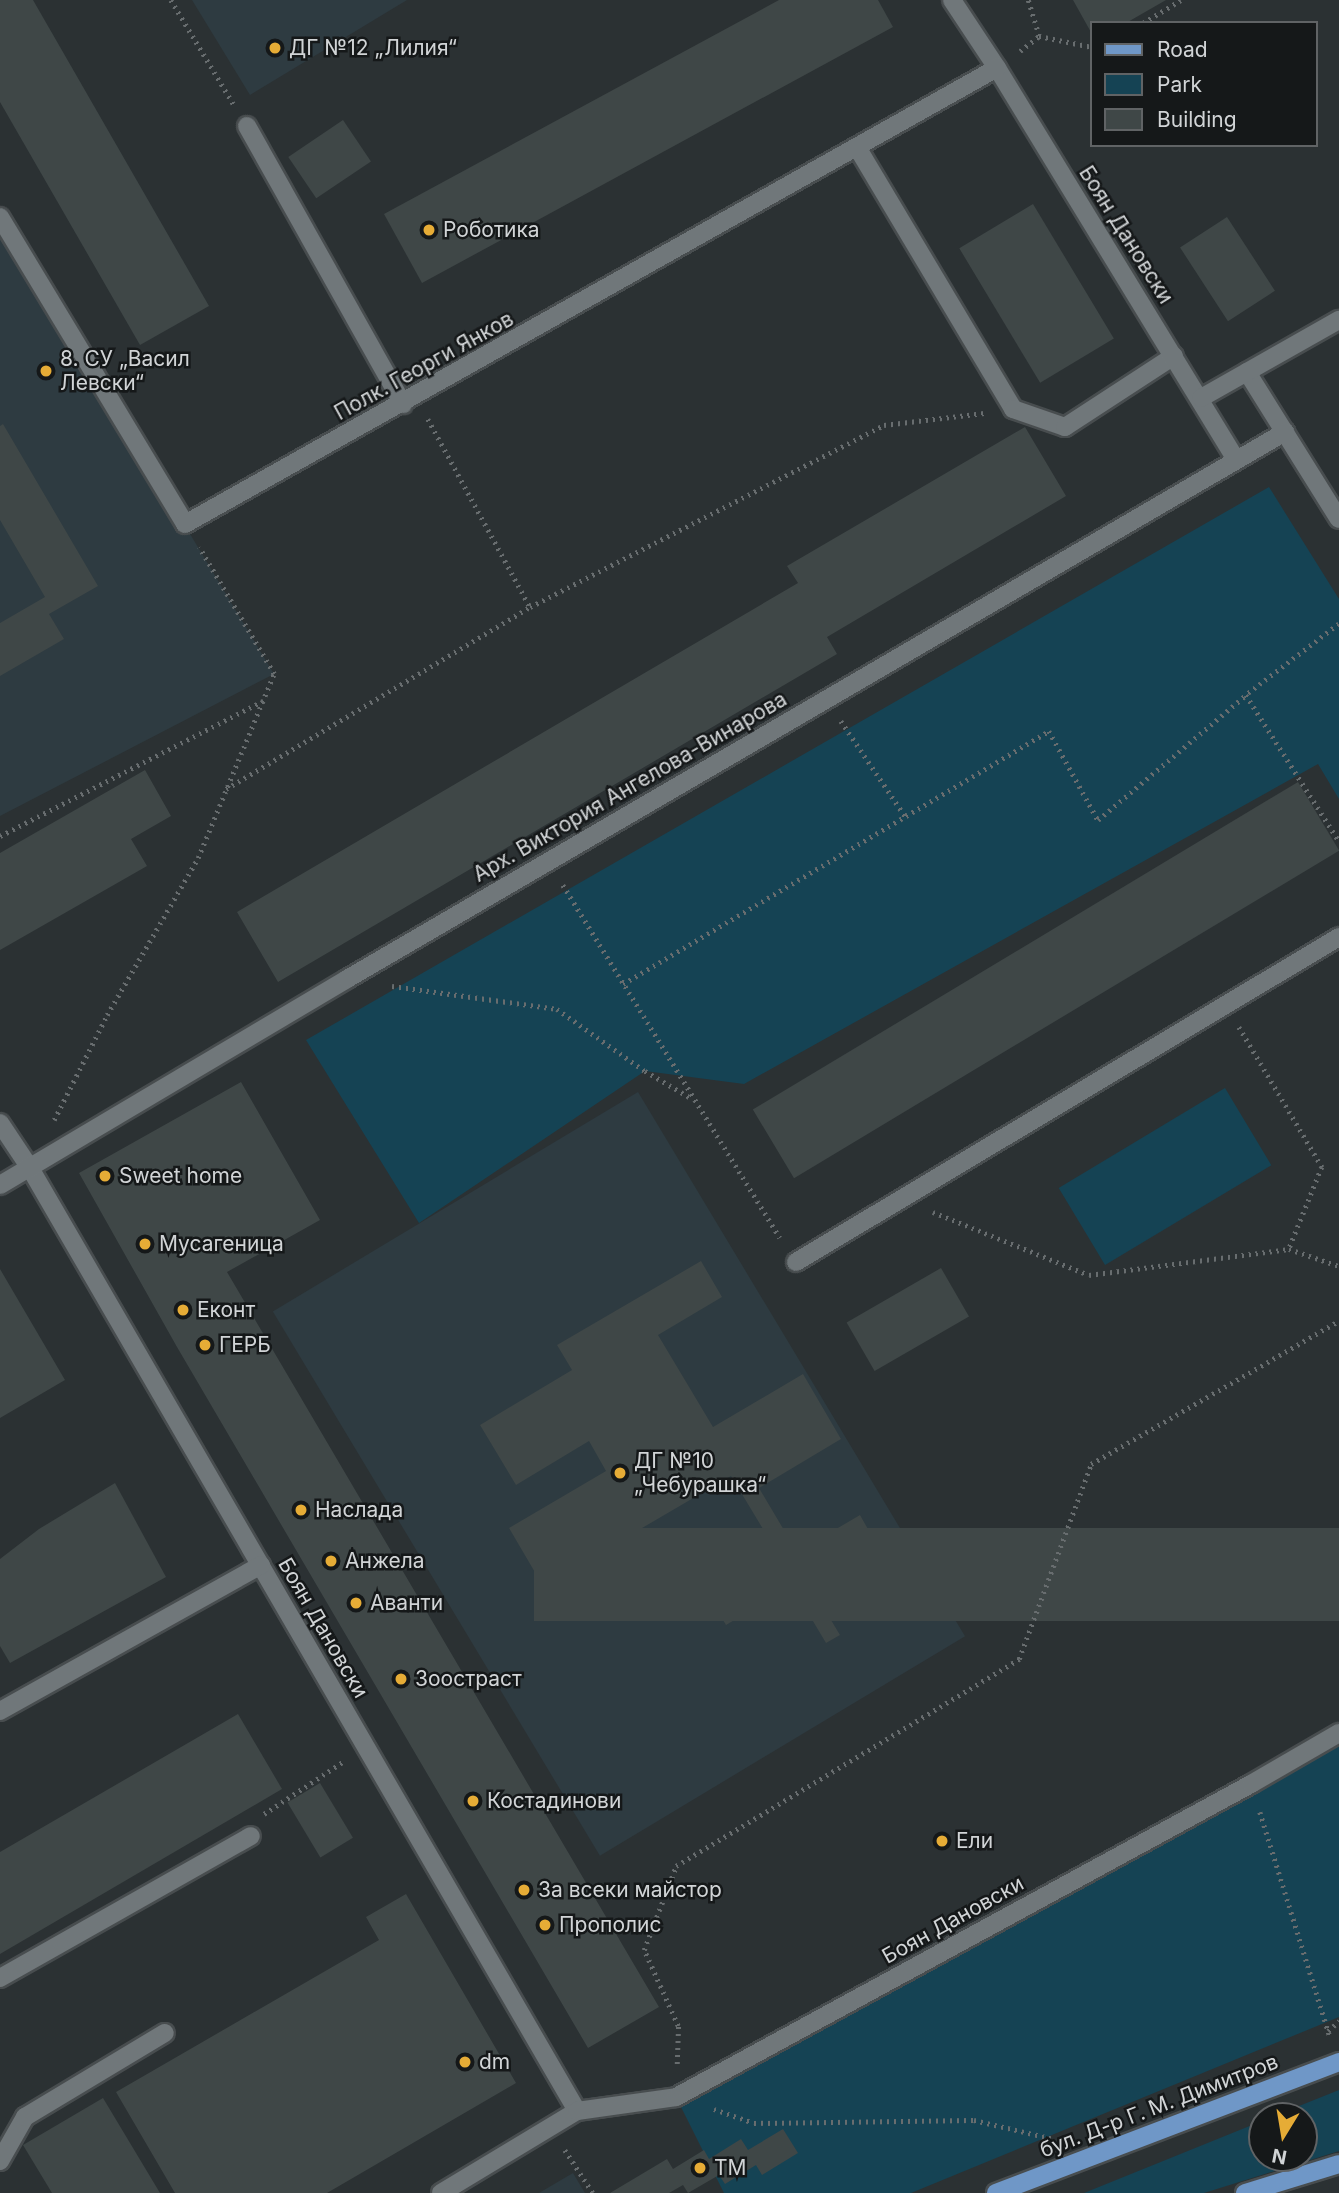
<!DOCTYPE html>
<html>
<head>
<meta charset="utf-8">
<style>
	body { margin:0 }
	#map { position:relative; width:1339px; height:2193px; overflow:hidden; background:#2b3133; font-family:Inter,sans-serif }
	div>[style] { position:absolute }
	.built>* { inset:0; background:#2e3b41; transform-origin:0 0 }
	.green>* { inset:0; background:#154354; transform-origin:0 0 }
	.building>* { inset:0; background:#3f4747; transform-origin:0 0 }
	.path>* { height:4.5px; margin-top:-2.25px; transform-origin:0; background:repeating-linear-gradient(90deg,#686d6f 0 2px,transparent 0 7px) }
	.roads { filter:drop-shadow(2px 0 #484d4f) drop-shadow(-2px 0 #484d4f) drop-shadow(0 2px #484d4f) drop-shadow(0 -2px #484d4f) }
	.service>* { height:18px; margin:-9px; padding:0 9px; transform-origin:9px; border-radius:9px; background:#70777a }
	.minor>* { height:18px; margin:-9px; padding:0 9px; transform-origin:9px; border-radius:9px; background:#70777a }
	.primary>* { height:18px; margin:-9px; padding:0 9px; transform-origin:9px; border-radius:9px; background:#6f97c7 }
	.dots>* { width:19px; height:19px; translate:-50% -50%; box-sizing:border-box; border:4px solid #151819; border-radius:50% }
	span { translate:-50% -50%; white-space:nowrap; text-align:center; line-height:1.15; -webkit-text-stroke:5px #151819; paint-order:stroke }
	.poi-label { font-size:21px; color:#d1d4d6 }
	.left { translate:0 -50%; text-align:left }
	.street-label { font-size:21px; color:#d1d4d6 }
	.legend { position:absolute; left:1090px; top:21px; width:228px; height:126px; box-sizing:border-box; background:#151819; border:2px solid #606365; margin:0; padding:9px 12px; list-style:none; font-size:21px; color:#d1d4d6 }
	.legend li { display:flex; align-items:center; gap:14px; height:35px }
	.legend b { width:35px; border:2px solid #606365 }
	.north { position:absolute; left:1248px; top:2102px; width:70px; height:70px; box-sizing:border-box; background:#151819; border:2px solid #606365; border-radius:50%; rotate:191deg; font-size:19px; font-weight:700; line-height:28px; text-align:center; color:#d1d4d6 }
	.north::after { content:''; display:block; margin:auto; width:24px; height:32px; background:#e6ac36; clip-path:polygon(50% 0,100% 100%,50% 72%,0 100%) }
</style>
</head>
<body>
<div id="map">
	<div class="built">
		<i style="clip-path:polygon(192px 0,407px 0,250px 95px)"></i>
		<i style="clip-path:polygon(0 217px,274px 674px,0 816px)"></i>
		<i style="left:638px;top:1092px;width:635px;height:426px;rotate:59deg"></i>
		<i style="clip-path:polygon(573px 2173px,585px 2193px,539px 2193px)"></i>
	</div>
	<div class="green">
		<i style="clip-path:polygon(1269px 487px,1339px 599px,1339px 799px,1318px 764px,744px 1084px,645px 1071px,419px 1223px,306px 1040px)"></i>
		<i style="left:1225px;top:1088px;width:90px;height:194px;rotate:59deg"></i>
		<i style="clip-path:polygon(1339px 1733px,1339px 2017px,911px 2193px,724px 2193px,676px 2097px)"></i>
		<i style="clip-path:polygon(1339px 2090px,1339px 2151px,1204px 2193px,1084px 2193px,1262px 2121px,1262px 2158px,1304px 2158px,1304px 2116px,1274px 2116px)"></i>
	</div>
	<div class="building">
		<i style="clip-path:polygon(0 0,33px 0,209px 306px,140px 345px,0 102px)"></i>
		<i style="clip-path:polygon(779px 0,878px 0,893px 27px,422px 283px,384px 214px)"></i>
		<i style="clip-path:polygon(1073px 0,1166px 0,1126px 23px,1092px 23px,1092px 34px)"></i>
		<i style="left:343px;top:120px;width:50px;height:66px;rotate:56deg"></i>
		<i style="left:1033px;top:204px;width:157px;height:86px;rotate:59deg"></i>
		<i style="left:1227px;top:217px;width:88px;height:56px;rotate:57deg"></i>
		<i style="clip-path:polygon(3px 424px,98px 586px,49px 614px,64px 639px,0 676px,0 623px,45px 597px,0 520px,0 426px)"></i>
		<i style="clip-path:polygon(1025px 427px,1066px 496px,827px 637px,837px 654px,278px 982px,237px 912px,798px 583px,787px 566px)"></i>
		<i style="clip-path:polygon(145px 770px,171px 816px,131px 839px,147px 866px,0 950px,0 853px)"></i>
		<i style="left:1298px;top:782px;width:80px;height:636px;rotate:59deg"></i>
		<i style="clip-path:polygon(241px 1082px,320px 1220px,227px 1272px,659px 2007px,588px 2048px,177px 1347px,79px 1173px)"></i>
		<i style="clip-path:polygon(701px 1261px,722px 1297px,658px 1335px,713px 1427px,803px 1374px,841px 1439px,759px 1488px,797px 1552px,860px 1515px,886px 1561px,819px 1600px,840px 1635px,826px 1643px,792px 1586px,726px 1625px,699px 1581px,769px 1539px,731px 1476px,543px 1586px,509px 1528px,606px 1471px,589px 1441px,516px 1485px,480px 1425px,572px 1370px,557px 1345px)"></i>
		<i style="left:941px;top:1268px;width:56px;height:109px;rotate:60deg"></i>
		<i style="clip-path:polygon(0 1269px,65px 1380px,0 1418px)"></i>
		<i style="clip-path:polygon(115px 1483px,166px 1577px,10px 1663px,0 1646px,0 1559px,39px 1529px)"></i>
		<i style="left:1339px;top:1528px;width:93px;height:805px;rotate:90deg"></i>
		<i style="clip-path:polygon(238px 1714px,282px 1789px,0 1954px,0 1852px)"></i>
		<i style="left:320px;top:1783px;width:64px;height:38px;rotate:59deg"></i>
		<i style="clip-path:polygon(406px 1894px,516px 2083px,327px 2193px,175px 2193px,116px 2092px,379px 1940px,366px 1917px)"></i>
		<i style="clip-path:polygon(103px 2098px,160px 2193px,52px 2193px,23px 2145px)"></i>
		<i style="clip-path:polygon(783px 2129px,798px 2153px,762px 2175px,756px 2165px,725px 2184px,719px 2175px,688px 2193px,683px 2185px,669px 2193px,610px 2193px,667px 2159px,673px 2169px,704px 2150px,709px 2159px,741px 2139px,748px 2150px)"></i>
	</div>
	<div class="path">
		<i style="left:171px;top:0;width:122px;rotate:59deg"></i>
		<i style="left:1143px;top:23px;width:44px;rotate:-31.2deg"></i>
		<i style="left:1039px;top:36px;width:54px;rotate:11.7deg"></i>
		<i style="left:1020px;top:51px;width:24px;rotate:-38deg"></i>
		<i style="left:1039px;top:36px;width:38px;rotate:-107deg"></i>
		<i style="left:428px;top:419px;width:214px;rotate:61.5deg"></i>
		<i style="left:1339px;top:624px;width:117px;rotate:142.6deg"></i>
		<i style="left:1246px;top:695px;width:173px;rotate:57.5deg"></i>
		<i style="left:841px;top:721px;width:115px;rotate:56deg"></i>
		<i style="left:226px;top:789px;width:354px;rotate:-30.9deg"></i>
		<i style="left:530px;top:607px;width:398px;rotate:-27.2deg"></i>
		<i style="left:884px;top:425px;width:101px;rotate:-6.8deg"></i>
		<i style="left:0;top:836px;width:296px;rotate:-27.2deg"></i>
		<i style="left:563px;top:885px;width:414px;rotate:58.4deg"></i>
		<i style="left:623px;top:984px;width:495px;rotate:-30.7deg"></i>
		<i style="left:1049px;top:731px;width:102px;rotate:61.2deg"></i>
		<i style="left:1098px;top:820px;width:194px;rotate:-40.2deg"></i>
		<i style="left:392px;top:986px;width:167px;rotate:7.9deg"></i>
		<i style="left:557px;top:1009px;width:108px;rotate:35.2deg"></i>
		<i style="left:645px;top:1071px;width:53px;rotate:30.4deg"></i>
		<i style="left:1239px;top:1027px;width:163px;rotate:59.3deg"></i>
		<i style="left:1322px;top:1167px;width:88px;rotate:111.9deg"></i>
		<i style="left:54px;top:1120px;width:118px;rotate:-63.2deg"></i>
		<i style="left:107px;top:1015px;width:181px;rotate:-59.9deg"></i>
		<i style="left:198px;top:858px;width:199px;rotate:-67.6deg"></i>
		<i style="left:274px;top:674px;width:147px;rotate:-120.6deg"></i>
		<i style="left:933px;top:1212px;width:168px;rotate:22deg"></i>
		<i style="left:1089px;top:1275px;width:202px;rotate:-7.4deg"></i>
		<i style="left:1289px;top:1249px;width:53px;rotate:18.8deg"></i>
		<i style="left:1260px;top:1812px;width:236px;rotate:72.7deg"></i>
		<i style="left:264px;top:1814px;width:96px;rotate:-33.5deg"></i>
		<i style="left:1328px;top:2031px;width:15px;rotate:-42deg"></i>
		<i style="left:677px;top:2064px;width:38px;rotate:-88deg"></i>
		<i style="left:678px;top:2026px;width:83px;rotate:-114.1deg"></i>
		<i style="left:644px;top:1950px;width:90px;rotate:-69.1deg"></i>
		<i style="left:676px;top:1866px;width:401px;rotate:-31.1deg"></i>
		<i style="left:1019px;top:1659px;width:208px;rotate:-69.7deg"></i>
		<i style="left:1091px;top:1464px;width:286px;rotate:-30deg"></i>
		<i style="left:714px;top:2109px;width:42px;rotate:19.3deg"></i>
		<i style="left:754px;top:2123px;width:220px;rotate:-0.8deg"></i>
		<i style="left:974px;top:2120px;width:82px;rotate:13.4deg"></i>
		<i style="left:565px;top:2150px;width:51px;rotate:56.9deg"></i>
	</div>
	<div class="roads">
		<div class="service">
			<i style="left:247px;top:126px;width:319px;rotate:60.7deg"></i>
			<i style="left:857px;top:147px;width:305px;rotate:59.2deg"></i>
			<i style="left:1013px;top:409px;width:55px;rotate:19.1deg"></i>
			<i style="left:1065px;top:427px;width:130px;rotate:-33.1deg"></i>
			<i style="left:0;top:1123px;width:54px;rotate:56.3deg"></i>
			<i style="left:0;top:2161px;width:51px;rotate:-60.4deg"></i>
			<i style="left:25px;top:2117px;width:163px;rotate:-31deg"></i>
		</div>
		<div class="minor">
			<i style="left:952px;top:0;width:82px;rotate:56.5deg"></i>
			<i style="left:997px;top:68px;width:459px;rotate:58.6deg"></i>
			<i style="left:0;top:217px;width:358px;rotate:58.9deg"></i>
			<i style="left:185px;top:524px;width:931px;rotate:-29.32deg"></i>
			<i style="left:1247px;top:372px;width:173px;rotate:58deg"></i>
			<i style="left:1201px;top:398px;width:159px;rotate:-29.5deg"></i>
			<i style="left:30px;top:1168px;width:1090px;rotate:59.88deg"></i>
			<i style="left:0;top:1185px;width:404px;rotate:-30.7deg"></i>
			<i style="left:347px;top:979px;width:1086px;rotate:-30.25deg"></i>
			<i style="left:796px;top:1262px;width:633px;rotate:-30.9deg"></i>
			<i style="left:0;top:1711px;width:299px;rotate:-29.2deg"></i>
			<i style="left:0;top:1978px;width:288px;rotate:-29.5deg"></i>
			<i style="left:441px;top:2193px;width:159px;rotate:-31.1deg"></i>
			<i style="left:577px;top:2111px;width:100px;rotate:-8deg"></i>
			<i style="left:676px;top:2097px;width:655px;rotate:-28.56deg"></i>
			<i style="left:1251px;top:1784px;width:102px;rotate:-30.1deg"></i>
		</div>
		<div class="primary">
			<i style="left:996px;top:2193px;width:367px;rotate:-20.9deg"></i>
			<i style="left:1245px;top:2193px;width:98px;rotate:-17.1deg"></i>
		</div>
	</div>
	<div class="dots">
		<i style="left:275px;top:48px;background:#e6ac36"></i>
		<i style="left:429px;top:230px;background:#e6ac36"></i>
		<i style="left:46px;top:371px;background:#e6ac36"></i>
		<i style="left:105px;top:1176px;background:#e6ac36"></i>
		<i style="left:145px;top:1244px;background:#e6ac36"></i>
		<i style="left:183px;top:1310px;background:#e6ac36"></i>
		<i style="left:205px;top:1345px;background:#e6ac36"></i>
		<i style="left:620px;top:1473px;background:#e6ac36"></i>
		<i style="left:301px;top:1510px;background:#e6ac36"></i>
		<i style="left:331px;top:1561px;background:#e6ac36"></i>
		<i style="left:356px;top:1603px;background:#e6ac36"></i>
		<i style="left:401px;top:1679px;background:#e6ac36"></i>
		<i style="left:473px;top:1801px;background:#e6ac36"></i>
		<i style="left:942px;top:1841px;background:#e6ac36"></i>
		<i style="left:524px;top:1890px;background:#e6ac36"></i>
		<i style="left:545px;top:1925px;background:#e6ac36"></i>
		<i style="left:465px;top:2062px;background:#e6ac36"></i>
		<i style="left:700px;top:2168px;background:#e6ac36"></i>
	</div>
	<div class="poi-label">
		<span class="left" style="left:289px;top:48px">ДГ №12 „Лилия“</span>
		<span class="left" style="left:443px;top:230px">Роботика</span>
		<span class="left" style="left:60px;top:371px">8. СУ „Васил<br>Левски“</span>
		<span class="left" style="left:119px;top:1176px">Sweet home</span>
		<span class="left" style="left:159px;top:1244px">Мусагеница</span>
		<span class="left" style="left:197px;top:1310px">Еконт</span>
		<span class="left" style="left:219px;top:1345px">ГЕРБ</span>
		<span class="left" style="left:634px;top:1473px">ДГ №10<br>„Чебурашка“</span>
		<span class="left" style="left:315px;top:1510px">Наслада</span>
		<span class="left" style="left:345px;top:1561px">Анжела</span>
		<span class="left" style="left:370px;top:1603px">Аванти</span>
		<span class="left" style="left:415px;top:1679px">Зоостраст</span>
		<span class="left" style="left:487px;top:1801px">Костадинови</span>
		<span class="left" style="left:956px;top:1841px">Ели</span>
		<span class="left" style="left:538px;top:1890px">За всеки майстор</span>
		<span class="left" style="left:559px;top:1925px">Прополис</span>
		<span class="left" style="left:479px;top:2062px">dm</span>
		<span class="left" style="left:714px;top:2168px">TM</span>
	</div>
	<div class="street-label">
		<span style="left:1126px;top:235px;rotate:58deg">Боян Дановски</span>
		<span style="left:424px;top:366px;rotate:-29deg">Полк. Георги Янков</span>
		<span style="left:630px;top:787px;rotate:-30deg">Арх. Виктория Ангелова-Винарова</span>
		<span style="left:323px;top:1628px;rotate:60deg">Боян Дановски</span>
		<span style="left:953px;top:1920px;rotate:-29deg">Боян Дановски</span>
		<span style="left:1159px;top:2106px;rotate:-21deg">бул. Д-р Г. М. Димитров</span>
	</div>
	<ul class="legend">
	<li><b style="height:9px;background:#6f97c7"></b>Road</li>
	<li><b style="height:19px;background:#154354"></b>Park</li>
	<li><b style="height:19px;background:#3f4747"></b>Building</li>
	</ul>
	<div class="north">N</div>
</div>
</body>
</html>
